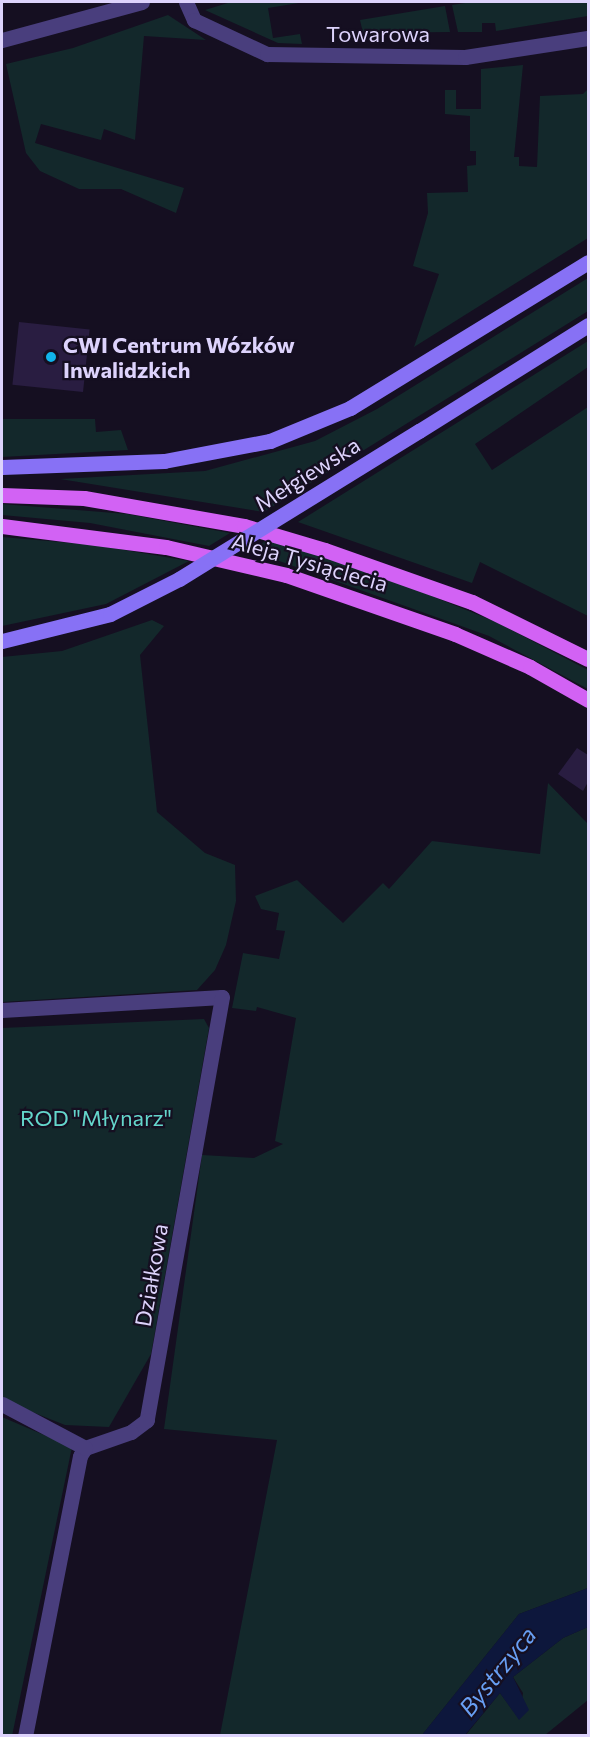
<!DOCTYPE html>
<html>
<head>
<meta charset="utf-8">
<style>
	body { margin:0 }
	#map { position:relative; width:590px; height:1737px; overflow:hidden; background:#150f21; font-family:Commissioner,sans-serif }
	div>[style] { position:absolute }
	.green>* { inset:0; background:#13282b }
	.water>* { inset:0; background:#0d173c }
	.building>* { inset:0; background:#291d41; transform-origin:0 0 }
	.minor>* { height:15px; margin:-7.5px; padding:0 7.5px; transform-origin:7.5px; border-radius:7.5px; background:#493e7d }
	.secondary>* { height:15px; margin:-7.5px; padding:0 7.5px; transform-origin:7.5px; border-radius:7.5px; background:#8771f5 }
	.primary>* { height:15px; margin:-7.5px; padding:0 7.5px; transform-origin:7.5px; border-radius:7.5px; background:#d262f4 }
	.secondary-bridge>* { height:15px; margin:-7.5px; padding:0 7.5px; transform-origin:7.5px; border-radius:7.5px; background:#8771f5 }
	.dots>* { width:16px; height:16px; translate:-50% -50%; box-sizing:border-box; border:3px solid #150f21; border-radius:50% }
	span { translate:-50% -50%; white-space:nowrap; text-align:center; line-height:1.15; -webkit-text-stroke:4.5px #150f21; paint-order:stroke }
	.street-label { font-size:22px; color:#ddd3fc }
	.poi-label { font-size:22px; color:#ddd3fc; font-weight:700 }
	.left { translate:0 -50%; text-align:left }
	.park-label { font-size:22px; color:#64d6cb }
	.water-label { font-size:24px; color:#689ff4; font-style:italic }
	.frame { position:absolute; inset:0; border:3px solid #ddd3fc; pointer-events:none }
</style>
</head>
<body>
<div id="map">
	<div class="green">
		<i style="clip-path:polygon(231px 2px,305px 2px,268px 8px,273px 38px,300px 34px,302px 44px,278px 43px,205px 10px)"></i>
		<i style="clip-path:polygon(472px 2px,588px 2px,588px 16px,496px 31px,495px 23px,482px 23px,482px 32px,458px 32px,452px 5px)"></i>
		<i style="clip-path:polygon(445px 6px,450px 32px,363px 33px,360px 20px)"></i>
		<i style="clip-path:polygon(168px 15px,206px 40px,144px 36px,135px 140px,104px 129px,101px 140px,41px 124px,35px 143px,184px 188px,176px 213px,121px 189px,79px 189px,40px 171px,26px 153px,6px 64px,73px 48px)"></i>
		<i style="clip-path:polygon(523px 65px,514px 157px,519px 157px,519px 166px,537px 167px,540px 96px,583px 94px,588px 89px,588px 238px,414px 347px,439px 274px,413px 266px,428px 213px,427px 193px,468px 192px,467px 166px,476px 165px,476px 151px,470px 151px,470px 116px,445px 114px,445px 90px,456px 90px,456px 109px,481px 109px,481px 69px)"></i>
		<i style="clip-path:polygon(588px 278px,588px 311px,264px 512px,60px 479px,205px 471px,315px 441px,377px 409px)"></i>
		<i style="clip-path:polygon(588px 341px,588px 367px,475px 444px,492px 470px,588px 407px,588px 616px,480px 562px,472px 583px,298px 522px)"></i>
		<i style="clip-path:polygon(2px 419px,95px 419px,96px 432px,121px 430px,128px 450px,2px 457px)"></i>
		<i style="clip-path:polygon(2px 504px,127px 514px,230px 533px,209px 546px,90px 523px,2px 515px)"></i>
		<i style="clip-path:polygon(2px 537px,95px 545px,189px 561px,106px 604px,2px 626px)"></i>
		<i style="clip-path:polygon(268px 539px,382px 576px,496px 622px,588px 670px,588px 689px,489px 636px,251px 551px)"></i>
		<i style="clip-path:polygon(152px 620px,164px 626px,140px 655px,157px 812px,205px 853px,235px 865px,236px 901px,226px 945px,215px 970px,197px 990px,2px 1002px,2px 657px,62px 651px)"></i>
		<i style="clip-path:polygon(548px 783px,588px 824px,588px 1588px,519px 1614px,422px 1735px,220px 1735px,277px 1440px,164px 1429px,202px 1155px,254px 1158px,283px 1144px,275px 1141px,296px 1018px,257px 1007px,256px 1011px,232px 1008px,243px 953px,279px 959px,285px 931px,276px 930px,279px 913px,261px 909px,255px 896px,297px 880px,343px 923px,383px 883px,389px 889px,432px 841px,540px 854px)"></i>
		<i style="clip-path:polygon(204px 1019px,209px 1028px,151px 1354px,109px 1427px,65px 1425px,7px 1402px,2px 1397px,2px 1028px)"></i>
		<i style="clip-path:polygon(2px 1417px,72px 1447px,12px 1736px,2px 1735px)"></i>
		<i style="clip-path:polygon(588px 1627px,588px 1700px,545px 1735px,465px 1736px,500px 1693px,519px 1719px,523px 1693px,513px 1677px,563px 1638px)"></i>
	</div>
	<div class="water">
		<i style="clip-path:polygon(588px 1588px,588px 1627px,563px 1638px,513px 1677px,529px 1710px,519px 1720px,500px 1693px,465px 1735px,422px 1735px,519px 1614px)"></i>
	</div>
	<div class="building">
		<i style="left:19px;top:322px;width:71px;height:63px;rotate:6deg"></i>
		<i style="clip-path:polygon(577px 748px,588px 755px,588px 782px,583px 791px,558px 774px)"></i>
	</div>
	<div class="minor">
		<i style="left:186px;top:2px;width:20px;rotate:66deg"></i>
		<i style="left:194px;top:20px;width:81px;rotate:25deg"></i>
		<i style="left:267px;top:54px;width:198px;rotate:0.9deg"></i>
		<i style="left:465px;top:57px;width:124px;rotate:-8.8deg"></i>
		<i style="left:2px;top:40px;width:145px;rotate:-15.2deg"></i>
		<i style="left:2px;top:1010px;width:220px;rotate:-3.4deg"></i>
		<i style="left:222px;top:997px;width:430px;rotate:100.1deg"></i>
		<i style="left:147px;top:1420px;width:20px;rotate:143deg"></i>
		<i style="left:131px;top:1432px;width:49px;rotate:160.8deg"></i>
		<i style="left:85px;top:1448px;width:9px;rotate:122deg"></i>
		<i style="left:80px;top:1456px;width:285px;rotate:101.1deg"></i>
		<i style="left:2px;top:1404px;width:94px;rotate:27.9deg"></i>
	</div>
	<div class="secondary">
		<i style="left:419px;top:431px;width:199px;rotate:-32.1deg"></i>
		<i style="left:2px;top:467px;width:162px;rotate:-2.1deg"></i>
		<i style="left:164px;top:461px;width:108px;rotate:-10.7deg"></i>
		<i style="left:270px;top:441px;width:87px;rotate:-22.4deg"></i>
		<i style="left:350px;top:408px;width:279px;rotate:-31.5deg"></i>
		<i style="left:2px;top:641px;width:111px;rotate:-14deg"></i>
	</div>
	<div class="primary">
		<i style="left:2px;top:495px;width:82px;rotate:2.1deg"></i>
		<i style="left:84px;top:498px;width:162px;rotate:9.9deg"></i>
		<i style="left:244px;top:526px;width:84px;rotate:16.5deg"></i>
		<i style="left:325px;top:550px;width:156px;rotate:19.5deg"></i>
		<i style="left:472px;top:602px;width:129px;rotate:26.2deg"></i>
		<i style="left:2px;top:526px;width:165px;rotate:7.3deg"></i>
		<i style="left:166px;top:547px;width:123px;rotate:13.1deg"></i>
		<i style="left:286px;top:575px;width:179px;rotate:19.2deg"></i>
		<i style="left:455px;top:634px;width:82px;rotate:23.7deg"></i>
		<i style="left:530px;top:667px;width:67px;rotate:29.6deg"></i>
	</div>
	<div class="secondary-bridge">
		<i style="left:110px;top:614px;width:77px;rotate:-26.9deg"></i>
		<i style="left:179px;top:579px;width:282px;rotate:-31.7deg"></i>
	</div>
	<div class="dots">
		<i style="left:51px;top:357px;background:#11b4ea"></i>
	</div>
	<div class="street-label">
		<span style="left:378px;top:34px">Towarowa</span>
		<span style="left:307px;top:474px;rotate:-32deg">Mełgiewska</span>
		<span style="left:310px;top:562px;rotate:16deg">Aleja Tysiąclecia</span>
		<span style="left:151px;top:1275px;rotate:-80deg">Działkowa</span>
	</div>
	<div class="poi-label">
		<span class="left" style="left:63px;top:357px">CWI Centrum Wózków<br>Inwalidzkich</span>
	</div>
	<div class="park-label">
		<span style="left:96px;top:1118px">ROD "Młynarz"</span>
	</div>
	<div class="water-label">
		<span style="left:497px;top:1671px;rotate:-51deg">Bystrzyca</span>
	</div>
	<div class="frame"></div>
</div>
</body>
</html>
